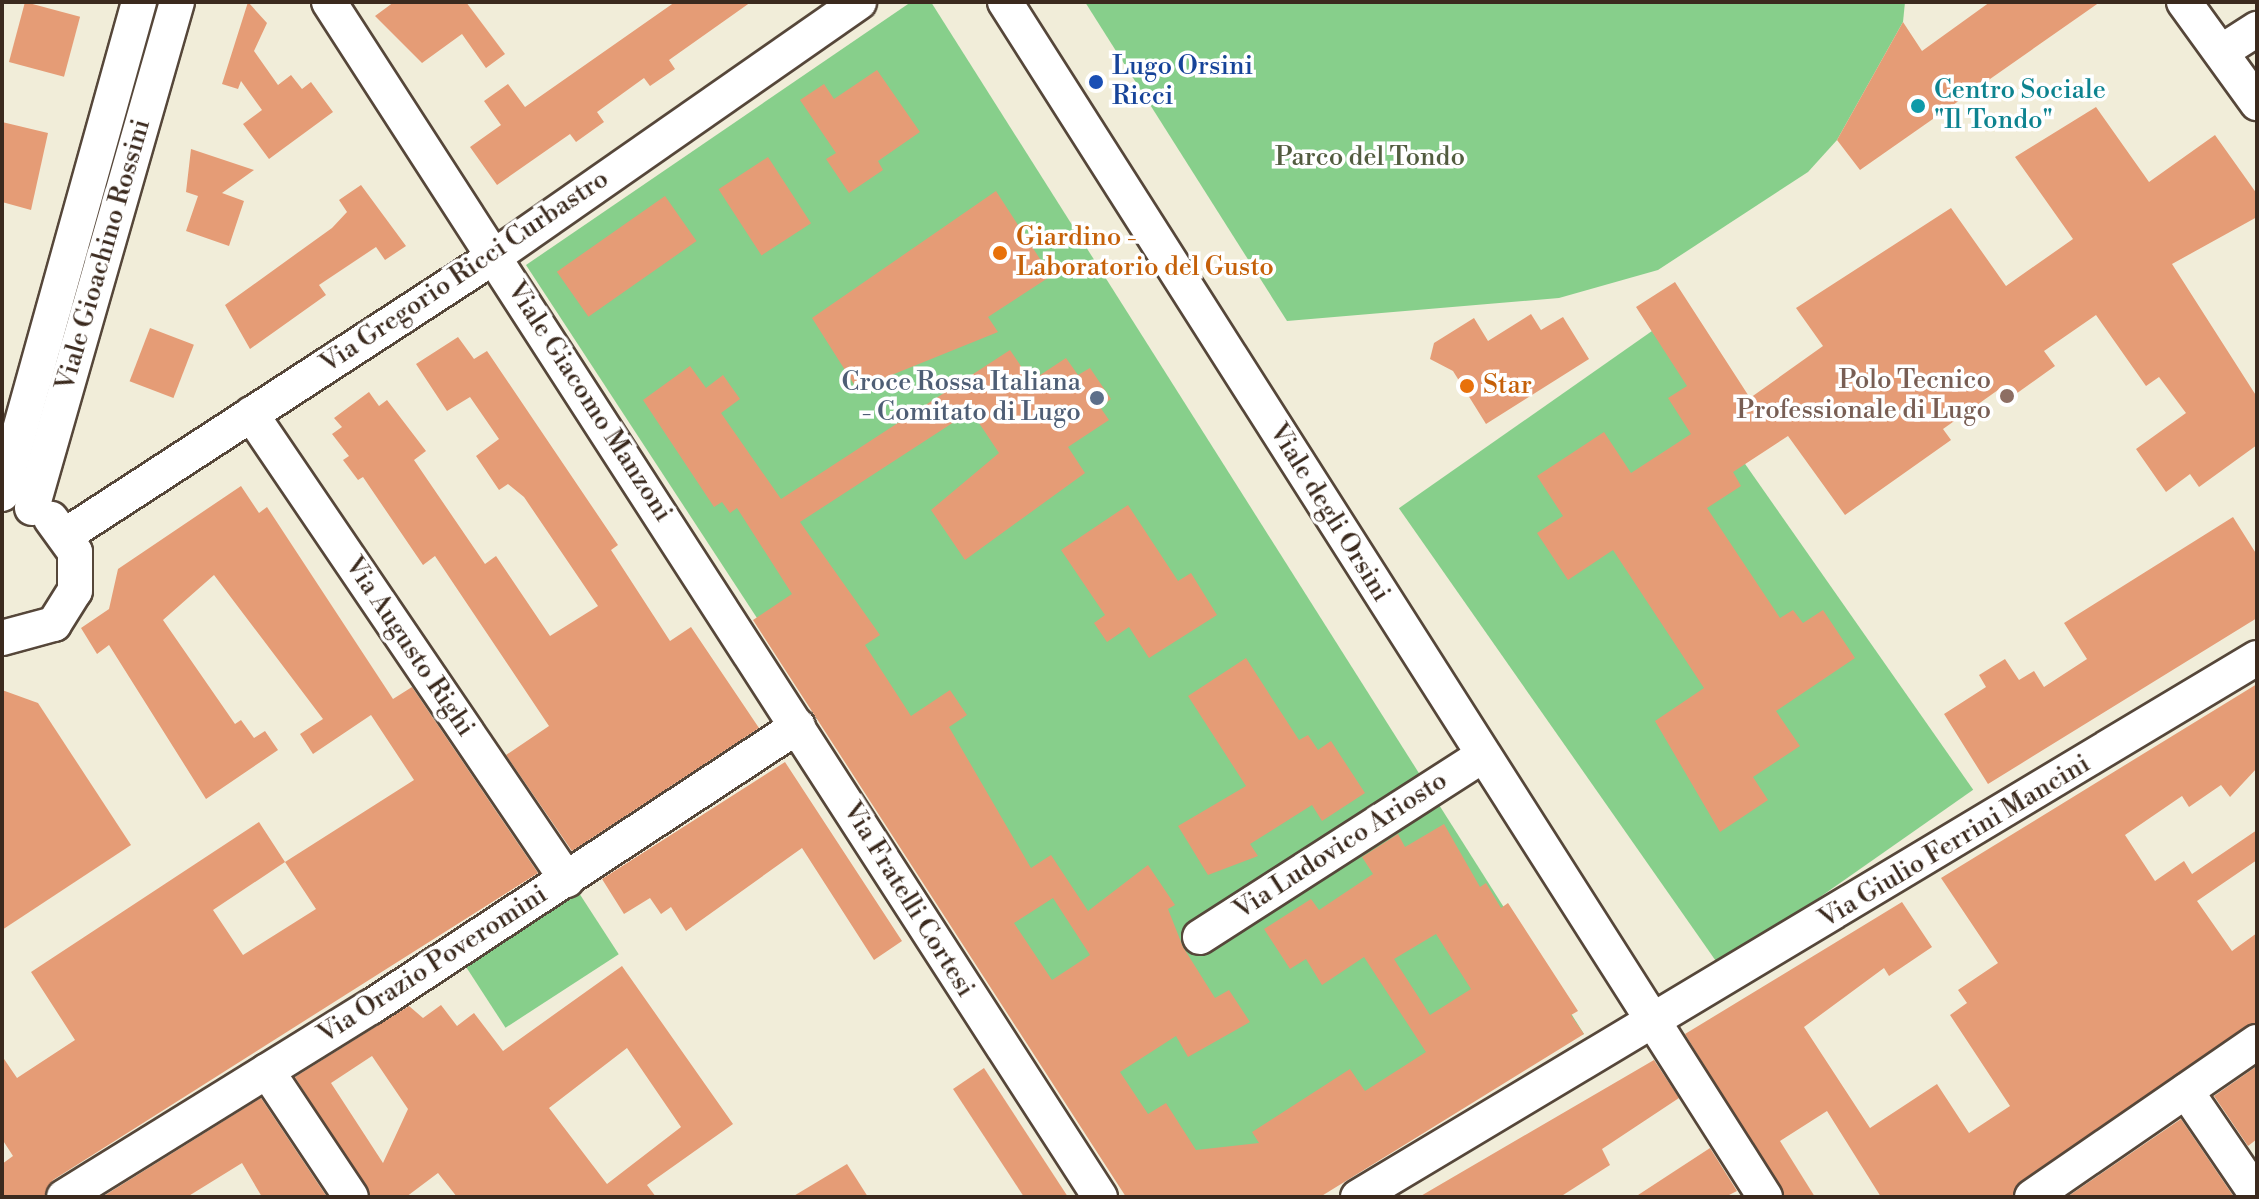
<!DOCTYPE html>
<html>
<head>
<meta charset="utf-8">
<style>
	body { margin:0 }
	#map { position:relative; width:2259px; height:1199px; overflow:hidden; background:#f1edd9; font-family:"Libre Bodoni",serif }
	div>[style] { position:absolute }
	.green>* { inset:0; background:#87cf8b; transform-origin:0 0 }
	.building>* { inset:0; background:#e59c76; transform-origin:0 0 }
	.roads { filter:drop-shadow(2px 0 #56473a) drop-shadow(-2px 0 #56473a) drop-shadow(0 2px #56473a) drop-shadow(0 -2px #56473a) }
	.minor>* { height:34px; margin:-17px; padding:0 17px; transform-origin:17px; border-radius:17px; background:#fff }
	.dots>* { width:22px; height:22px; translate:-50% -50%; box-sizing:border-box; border:4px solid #fff; border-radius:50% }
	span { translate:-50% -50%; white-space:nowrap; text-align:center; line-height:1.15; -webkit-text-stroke:7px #fff; paint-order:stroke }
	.transit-label { font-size:26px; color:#164399 }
	.left { translate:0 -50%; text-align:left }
	.culture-label { font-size:26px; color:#0d838f }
	.park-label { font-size:26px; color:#525c3f }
	.food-label { font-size:26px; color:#c56008 }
	.street-label { font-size:26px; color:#3b2a1e }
	.education-label { font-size:26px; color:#785e54 }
	.right { translate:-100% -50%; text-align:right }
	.service-label { font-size:26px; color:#4e5e75 }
	.frame { position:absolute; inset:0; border:4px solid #3b2a1e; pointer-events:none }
</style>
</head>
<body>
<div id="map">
	<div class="green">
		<i style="clip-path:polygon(911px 2px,931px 2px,1584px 1034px,1136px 1197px,526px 265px)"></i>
		<i style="clip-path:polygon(1085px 2px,1905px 2px,1903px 22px,1837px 140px,1808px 172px,1658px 270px,1559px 298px,1287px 321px)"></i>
		<i style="left:1652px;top:331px;width:560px;height:309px;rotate:55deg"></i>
		<i style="left:579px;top:893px;width:73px;height:135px;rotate:57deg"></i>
	</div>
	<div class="building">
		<i style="left:25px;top:2px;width:57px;height:62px;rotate:15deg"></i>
		<i style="clip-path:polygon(248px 2px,267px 23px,254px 51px,278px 85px,291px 75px,302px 89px,311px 82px,333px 112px,269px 159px,243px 124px,262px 110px,241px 81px,238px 89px,222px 84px)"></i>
		<i style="clip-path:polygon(394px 2px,466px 2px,505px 54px,486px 68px,462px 34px,422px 63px,375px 16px)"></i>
		<i style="clip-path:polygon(675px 2px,751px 2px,669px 60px,675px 69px,650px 86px,644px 78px,597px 112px,604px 122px,576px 142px,570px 134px,497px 185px,470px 147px,501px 125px,484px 101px,508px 84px,525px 107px)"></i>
		<i style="clip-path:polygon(1990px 2px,2100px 2px,1860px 170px,1837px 140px,1903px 22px,1922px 51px)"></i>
		<i style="clip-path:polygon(877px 70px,920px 132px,878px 161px,883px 170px,849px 193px,826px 159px,836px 153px,800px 100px,824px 84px,834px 99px)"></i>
		<i style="clip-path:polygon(2096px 107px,2149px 182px,2215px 135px,2257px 194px,2257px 217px,2172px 264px,2257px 397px,2257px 445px,2199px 487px,2190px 474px,2166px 492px,2136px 449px,2186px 413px,2159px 377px,2146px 386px,2096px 315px,2044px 351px,2055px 366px,2006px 401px,1998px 390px,1943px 429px,1951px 440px,1845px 515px,1788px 436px,1733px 472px,1741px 486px,1707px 508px,1780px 618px,1793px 610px,1803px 623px,1823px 610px,1855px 658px,1776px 711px,1800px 746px,1753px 777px,1768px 800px,1720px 832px,1655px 721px,1704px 688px,1613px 550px,1568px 580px,1537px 533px,1563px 516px,1537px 476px,1604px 432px,1631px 473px,1691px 434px,1668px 398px,1687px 386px,1636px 307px,1675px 282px,1750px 398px,1823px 346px,1796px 308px,1951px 208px,2006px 286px,2073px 239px,2015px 157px)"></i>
		<i style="clip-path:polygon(2px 122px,48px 133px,31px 210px,2px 202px)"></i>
		<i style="clip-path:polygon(191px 149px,254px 170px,222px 193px,244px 201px,229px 246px,186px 231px,198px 196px,186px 192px)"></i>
		<i style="left:768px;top:157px;width:79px;height:59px;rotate:57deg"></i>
		<i style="clip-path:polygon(361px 185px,406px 246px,385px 260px,376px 247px,319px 285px,326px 295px,250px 349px,225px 305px,332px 228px,347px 212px,339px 200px)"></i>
		<i style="clip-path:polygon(996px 191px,1051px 276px,988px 317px,998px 332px,857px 389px,812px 318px)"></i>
		<i style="left:665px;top:196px;width:55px;height:132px;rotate:55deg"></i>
		<i style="clip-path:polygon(1531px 314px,1541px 330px,1563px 317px,1589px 359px,1486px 424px,1453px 371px,1430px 359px,1434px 343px,1474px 318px,1488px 341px)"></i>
		<i style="left:150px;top:328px;width:47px;height:57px;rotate:21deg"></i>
		<i style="clip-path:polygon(458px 337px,474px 359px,487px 351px,618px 545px,611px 550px,670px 641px,691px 627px,759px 728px,572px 851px,506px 755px,549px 726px,435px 556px,423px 565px,363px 477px,358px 480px,343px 460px,349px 456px,332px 434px,342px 427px,334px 418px,369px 392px,379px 406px,387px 400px,426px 451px,414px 460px,485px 564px,496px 556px,550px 636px,598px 606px,524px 497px,508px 484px,499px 490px,476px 456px,499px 439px,470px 397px,447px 411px,416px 364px)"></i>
		<i style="clip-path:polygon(evenodd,1010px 350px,1031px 381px,1066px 358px,1078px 375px,1090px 368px,1111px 399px,1100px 407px,1109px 420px,1068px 447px,1085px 473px,965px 560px,931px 510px,999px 453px,971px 411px,800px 522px,880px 635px,865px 645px,911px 716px,950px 690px,967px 715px,949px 727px,1031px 868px,1051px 855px,1088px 911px,1148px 865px,1175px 905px,1168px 909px,1183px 947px,1215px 998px,1229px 990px,1250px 1022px,1188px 1057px,1176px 1036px,1120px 1072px,1148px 1114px,1166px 1103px,1196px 1150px,1259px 1143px,1252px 1132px,1350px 1069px,1365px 1091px,1426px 1052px,1364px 957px,1322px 985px,1306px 959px,1290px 969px,1264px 929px,1311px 899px,1319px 910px,1373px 874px,1362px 857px,1398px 834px,1405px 847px,1444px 824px,1480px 887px,1486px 883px,1501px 908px,1508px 903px,1578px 1011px,1571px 1015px,1584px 1034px,1320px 1197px,1126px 1197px,753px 620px,792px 594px,737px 508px,730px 513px,722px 502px,714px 507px,643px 400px,690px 366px,706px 388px,723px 375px,740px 399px,721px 413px,781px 499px,1010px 350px,1053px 898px,1090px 955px,1052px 980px,1014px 923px,1053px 898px,1010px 350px,1436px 934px,1471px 989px,1430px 1015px,1394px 959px,1436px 934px)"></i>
		<i style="clip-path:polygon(evenodd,241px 486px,259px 513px,267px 507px,393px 699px,412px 687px,538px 873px,53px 1180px,44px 1197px,2px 1197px,2px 1164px,13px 1156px,2px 1139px,2px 1056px,17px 1078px,75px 1040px,31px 972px,259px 822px,285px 862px,414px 780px,371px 715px,313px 754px,300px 734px,323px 719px,214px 575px,163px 620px,235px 724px,241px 720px,254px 738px,265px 731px,278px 750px,206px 799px,109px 645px,97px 654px,81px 628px,109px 609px,118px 569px,241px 486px,285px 862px,316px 909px,243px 955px,213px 910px,285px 862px)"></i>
		<i style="clip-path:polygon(1128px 505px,1178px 581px,1191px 573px,1217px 615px,1149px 658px,1129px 627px,1107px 642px,1094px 623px,1105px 615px,1061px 550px)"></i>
		<i style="clip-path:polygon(2233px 517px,2257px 555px,2257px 618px,1988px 784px,1944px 714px,1986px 687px,1979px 675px,2005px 659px,2019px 680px,2034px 671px,2044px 687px,2087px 659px,2064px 623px)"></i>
		<i style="clip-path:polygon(1246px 658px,1299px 740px,1308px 735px,1318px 750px,1331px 741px,1365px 793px,1322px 821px,1312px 805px,1250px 844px,1258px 856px,1208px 875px,1178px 826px,1246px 786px,1188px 696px)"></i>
		<i style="clip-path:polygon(2257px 684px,2257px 768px,2230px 797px,2221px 785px,2189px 807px,2182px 796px,2125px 835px,2155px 881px,2184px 861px,2192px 874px,2257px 830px,2257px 860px,2197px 901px,2232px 951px,2257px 933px,2257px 1022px,2021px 1181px,2012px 1197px,1881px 1197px,1827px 1111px,1780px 1141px,1815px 1197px,1785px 1197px,1685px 1034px,1902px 902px,1932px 947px,1889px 976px,1884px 968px,1804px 1027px,1870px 1128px,1937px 1084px,1969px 1133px,2010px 1106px,1950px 1015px,1967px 1003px,1958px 990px,1998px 963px,1941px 878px)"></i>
		<i style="clip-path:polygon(2px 690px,38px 703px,131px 845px,2px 930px)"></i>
		<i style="clip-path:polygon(785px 762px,902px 941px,874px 960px,802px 848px,686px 931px,671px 907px,661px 914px,650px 898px,624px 914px,602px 879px)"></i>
		<i style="clip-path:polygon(evenodd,622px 966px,733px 1124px,647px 1185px,656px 1197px,457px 1197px,438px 1173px,406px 1197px,371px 1197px,295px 1077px,409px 1006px,423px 1018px,441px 1005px,457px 1026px,474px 1013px,503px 1051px,622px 966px,627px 1048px,681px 1127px,607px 1184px,549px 1108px,627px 1048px,622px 966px,372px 1056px,408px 1109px,383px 1163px,331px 1083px,372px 1056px)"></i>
		<i style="clip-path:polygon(1654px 1060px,1679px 1098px,1602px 1149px,1610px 1165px,1560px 1197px,1419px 1197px)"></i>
		<i style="clip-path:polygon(2257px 1066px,2257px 1139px,2248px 1146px,2214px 1096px)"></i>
		<i style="clip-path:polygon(984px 1068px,1068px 1197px,1024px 1197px,953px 1089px)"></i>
		<i style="clip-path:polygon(261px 1098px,327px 1197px,262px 1197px,242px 1163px,187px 1197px,102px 1197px)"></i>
		<i style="clip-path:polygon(2181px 1119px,2234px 1197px,2067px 1197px)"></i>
		<i style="clip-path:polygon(1710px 1148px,1737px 1191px,1725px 1197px,1635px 1197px)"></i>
		<i style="clip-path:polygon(847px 1164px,868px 1197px,792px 1197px)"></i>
	</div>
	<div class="roads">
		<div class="minor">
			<i style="left:329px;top:2px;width:1422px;rotate:57.17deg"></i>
			<i style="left:1005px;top:2px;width:1416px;rotate:57.54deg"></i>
			<i style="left:2184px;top:2px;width:125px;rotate:54.1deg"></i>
			<i style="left:2221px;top:52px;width:43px;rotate:-32.6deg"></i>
			<i style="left:251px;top:414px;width:563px;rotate:55.86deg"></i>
			<i style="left:2px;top:494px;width:511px;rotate:-74.44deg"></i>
			<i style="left:32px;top:508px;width:526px;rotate:-74.01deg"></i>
			<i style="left:66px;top:535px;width:512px;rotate:-33.04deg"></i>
			<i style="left:495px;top:256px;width:444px;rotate:-34.9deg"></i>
			<i style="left:2px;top:638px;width:54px;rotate:-15.1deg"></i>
			<i style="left:54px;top:624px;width:39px;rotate:-58deg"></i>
			<i style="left:75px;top:591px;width:39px;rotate:-90deg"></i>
			<i style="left:75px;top:552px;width:41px;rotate:-126deg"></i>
			<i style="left:1200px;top:937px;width:335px;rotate:-32.7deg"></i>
			<i style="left:267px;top:1071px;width:151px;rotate:56.3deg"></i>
			<i style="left:2186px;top:1091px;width:126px;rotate:55.7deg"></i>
			<i style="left:64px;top:1197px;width:361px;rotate:-31.8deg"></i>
			<i style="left:371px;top:1007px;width:511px;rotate:-33.35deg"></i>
			<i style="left:1358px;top:1197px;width:1048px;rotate:-30.95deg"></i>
			<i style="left:2032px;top:1197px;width:273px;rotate:-34.6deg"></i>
		</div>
	</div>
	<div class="dots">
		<i style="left:1096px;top:82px;background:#1a4fb4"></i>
		<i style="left:1918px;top:106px;background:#0f9aa8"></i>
		<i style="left:1000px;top:253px;background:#e8710a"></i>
		<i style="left:1467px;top:386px;background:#e8710a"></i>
		<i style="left:2007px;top:396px;background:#8d6e63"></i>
		<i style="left:1097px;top:398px;background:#5c6f8a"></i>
	</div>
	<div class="transit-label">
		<span class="left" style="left:1112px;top:82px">Lugo Orsini<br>Ricci</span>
	</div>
	<div class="culture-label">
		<span class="left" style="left:1934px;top:106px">Centro Sociale<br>"Il Tondo"</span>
	</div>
	<div class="park-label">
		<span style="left:1370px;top:158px">Parco del Tondo</span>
	</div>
	<div class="food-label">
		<span class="left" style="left:1016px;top:253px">Giardino -<br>Laboratorio del Gusto</span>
		<span class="left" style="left:1483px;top:386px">Star</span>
	</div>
	<div class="street-label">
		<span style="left:104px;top:255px;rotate:-74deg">Viale Gioachino Rossini</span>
		<span style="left:465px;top:272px;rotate:-34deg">Via Gregorio Ricci Curbastro</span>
		<span style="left:589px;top:402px;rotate:57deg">Viale Giacomo Manzoni</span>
		<span style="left:1329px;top:513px;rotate:58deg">Viale degli Orsini</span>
		<span style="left:409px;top:647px;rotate:56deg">Via Augusto Righi</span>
		<span style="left:1955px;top:842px;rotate:-31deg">Via Giulio Ferrini Mancini</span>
		<span style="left:1341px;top:846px;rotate:-33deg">Via Ludovico Ariosto</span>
		<span style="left:908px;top:900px;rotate:58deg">Via Fratelli Cortesi</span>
		<span style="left:433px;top:965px;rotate:-33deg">Via Orazio Poveromini</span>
	</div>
	<div class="education-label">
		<span class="right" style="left:1991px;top:396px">Polo Tecnico<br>Professionale di Lugo</span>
	</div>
	<div class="service-label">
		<span class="right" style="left:1081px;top:398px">Croce Rossa Italiana<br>- Comitato di Lugo</span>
	</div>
	<div class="frame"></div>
</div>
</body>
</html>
